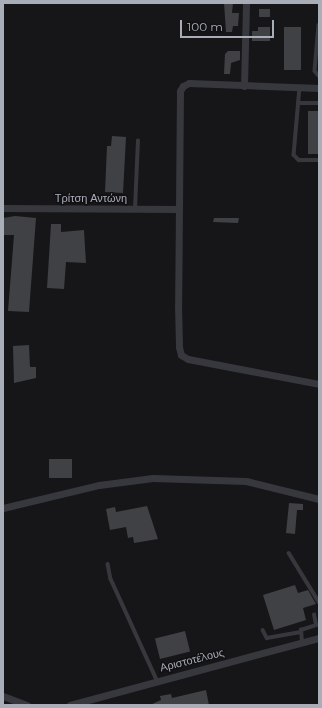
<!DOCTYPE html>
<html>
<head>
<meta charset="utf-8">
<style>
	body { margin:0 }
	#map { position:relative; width:322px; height:708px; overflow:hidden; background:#161618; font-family:Montserrat,sans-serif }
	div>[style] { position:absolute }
	.building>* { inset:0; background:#404145; transform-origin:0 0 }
	.lane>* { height:3.5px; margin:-1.75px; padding:0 1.75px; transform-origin:1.75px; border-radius:1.75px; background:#37383d }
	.street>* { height:7px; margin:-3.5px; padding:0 3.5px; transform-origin:3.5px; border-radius:3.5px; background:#37383d }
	span { translate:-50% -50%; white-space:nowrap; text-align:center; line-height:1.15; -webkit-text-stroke:3px #111113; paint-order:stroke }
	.street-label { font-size:11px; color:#a8adb8 }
	.frame { position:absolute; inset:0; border:4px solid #a8adb8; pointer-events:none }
	.scale { position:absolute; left:180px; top:20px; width:94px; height:18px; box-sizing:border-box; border:2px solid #a8adb8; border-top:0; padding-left:5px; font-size:12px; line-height:14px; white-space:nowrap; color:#a8adb8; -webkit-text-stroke:3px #111113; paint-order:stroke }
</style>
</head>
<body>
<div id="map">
	<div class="building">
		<i style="clip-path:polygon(224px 3px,233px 3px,232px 13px,239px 13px,238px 26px,233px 26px,232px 32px,226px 32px)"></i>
		<i style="left:259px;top:9px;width:11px;height:8px"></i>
		<i style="clip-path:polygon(258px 27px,270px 27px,270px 41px,252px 41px,252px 31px,258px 31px)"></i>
		<i style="left:284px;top:27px;width:17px;height:43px"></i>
		<i style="clip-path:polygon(228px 51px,240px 51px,240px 60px,231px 63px,230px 74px,224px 74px,225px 54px)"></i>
		<i style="left:308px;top:111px;width:11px;height:43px"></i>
		<i style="clip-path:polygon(112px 136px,126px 137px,123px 193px,105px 192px,107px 146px,111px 146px)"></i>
		<i style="clip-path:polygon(15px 216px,36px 218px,29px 312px,8px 311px,14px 235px,3px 235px,3px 218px)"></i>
		<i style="clip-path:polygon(214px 218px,239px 218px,238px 223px,213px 222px)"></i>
		<i style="clip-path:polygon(51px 224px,61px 224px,61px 232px,84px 230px,86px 263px,66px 262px,64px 289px,47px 288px)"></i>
		<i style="clip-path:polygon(29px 345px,30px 367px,36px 367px,36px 378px,14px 383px,13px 346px)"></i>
		<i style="left:49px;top:459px;width:23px;height:19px"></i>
		<i style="clip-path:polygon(289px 503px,303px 504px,303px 510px,297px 510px,295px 534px,286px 533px)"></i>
		<i style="clip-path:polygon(147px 506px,158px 539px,134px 543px,133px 537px,128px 538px,126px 527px,110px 530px,106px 509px,115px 507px,116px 512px)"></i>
		<i style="clip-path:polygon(295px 585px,298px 593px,308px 590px,316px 604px,303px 608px,306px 620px,274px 630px,263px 595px)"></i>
		<i style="left:185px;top:631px;width:21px;height:31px;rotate:76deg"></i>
		<i style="clip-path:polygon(206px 690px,209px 705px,150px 705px,161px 700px,160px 696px,171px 694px,172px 698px)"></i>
	</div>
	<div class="lane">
		<i style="left:319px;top:25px;width:46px;rotate:95deg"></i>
		<i style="left:315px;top:71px;width:6px;rotate:51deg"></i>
		<i style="left:300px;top:87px;width:68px;rotate:95deg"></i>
		<i style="left:294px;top:155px;width:7px;rotate:45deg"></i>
		<i style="left:299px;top:160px;width:20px"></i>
		<i style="left:298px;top:103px;width:21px"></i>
		<i style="left:135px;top:209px;width:68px;rotate:-87.5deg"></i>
		<i style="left:289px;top:553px;width:57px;rotate:58.5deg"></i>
		<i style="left:108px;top:564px;width:15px;rotate:79deg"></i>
		<i style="left:111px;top:579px;width:111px;rotate:65.5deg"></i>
		<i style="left:263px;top:630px;width:9px;rotate:63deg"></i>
		<i style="left:267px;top:638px;width:34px;rotate:-10deg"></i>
		<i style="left:302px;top:643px;width:13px;rotate:-94deg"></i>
		<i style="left:301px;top:630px;width:16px;rotate:-18deg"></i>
		<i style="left:316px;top:625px;width:10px;rotate:-101deg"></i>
	</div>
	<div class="street">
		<i style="left:244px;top:86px;width:83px;rotate:-88.6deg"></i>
		<i style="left:319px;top:88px;width:130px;rotate:-177.8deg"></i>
		<i style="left:189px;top:83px;width:7px;rotate:153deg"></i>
		<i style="left:183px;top:86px;width:6px;rotate:121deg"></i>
		<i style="left:180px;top:91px;width:214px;rotate:90.5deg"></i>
		<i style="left:178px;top:305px;width:42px;rotate:88.6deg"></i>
		<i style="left:179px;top:347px;width:8px;rotate:76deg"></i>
		<i style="left:181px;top:355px;width:8px;rotate:30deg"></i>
		<i style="left:188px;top:359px;width:133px;rotate:10.8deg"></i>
		<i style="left:3px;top:208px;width:176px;rotate:0.3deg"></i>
		<i style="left:3px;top:508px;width:99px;rotate:-13.5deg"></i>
		<i style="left:99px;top:485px;width:54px;rotate:-7.4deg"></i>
		<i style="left:153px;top:478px;width:93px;rotate:1.8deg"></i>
		<i style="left:246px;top:481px;width:75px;rotate:13.9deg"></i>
		<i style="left:3px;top:696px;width:26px;rotate:21deg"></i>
		<i style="left:70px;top:705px;width:258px;rotate:-15.1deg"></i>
	</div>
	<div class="street-label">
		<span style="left:91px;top:198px">Τρίτση Αντώνη</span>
		<span style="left:192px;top:660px;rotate:-14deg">Αριστοτέλους</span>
	</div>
	<div class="frame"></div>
	<div class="scale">100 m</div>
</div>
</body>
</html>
